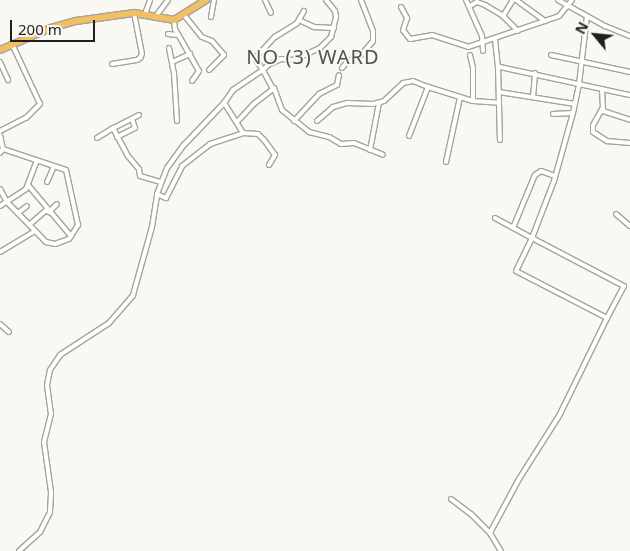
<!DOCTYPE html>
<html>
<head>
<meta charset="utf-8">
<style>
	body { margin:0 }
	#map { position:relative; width:630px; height:551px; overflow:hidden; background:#f9f8f2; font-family:"Noto Sans",sans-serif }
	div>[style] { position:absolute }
	.roads { filter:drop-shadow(1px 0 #a4a39d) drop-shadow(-1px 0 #a4a39d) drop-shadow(0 1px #a4a39d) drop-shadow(0 -1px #a4a39d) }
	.minor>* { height:4px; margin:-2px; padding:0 2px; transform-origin:2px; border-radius:2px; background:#fff }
	.highway>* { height:6px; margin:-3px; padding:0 3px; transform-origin:3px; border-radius:3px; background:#f3bf64 }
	span { translate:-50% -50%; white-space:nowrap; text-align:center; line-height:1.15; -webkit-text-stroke:4px #f9f8f2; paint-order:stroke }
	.quarter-label { font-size:20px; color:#53524d; letter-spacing:1px }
	.north { position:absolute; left:570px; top:10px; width:50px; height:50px; -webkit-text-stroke:4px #f9f8f2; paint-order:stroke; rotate:298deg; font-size:14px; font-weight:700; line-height:20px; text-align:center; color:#201f1d }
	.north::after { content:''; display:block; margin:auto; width:18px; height:22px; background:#201f1d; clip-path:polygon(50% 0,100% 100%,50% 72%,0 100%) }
	.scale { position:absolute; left:10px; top:20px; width:85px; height:22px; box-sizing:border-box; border:2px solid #201f1d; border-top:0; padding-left:6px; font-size:15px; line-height:18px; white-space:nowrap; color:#201f1d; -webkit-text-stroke:4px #f9f8f2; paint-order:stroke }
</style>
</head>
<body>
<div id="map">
	<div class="roads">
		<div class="minor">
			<i style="left:265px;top:0;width:14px;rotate:65deg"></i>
			<i style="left:466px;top:0;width:39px;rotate:66deg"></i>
			<i style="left:482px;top:36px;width:15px;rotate:86deg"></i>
			<i style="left:516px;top:0;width:36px;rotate:36deg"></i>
			<i style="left:558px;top:0;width:54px;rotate:29deg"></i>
			<i style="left:605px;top:26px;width:27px;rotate:22deg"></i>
			<i style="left:470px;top:6px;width:8px;rotate:-30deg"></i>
			<i style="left:477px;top:2px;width:9px;rotate:21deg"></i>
			<i style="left:485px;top:5px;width:21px;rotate:31deg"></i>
			<i style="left:503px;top:16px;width:21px;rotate:45deg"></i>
			<i style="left:401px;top:7px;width:13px;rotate:61deg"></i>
			<i style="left:407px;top:18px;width:13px;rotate:108deg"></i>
			<i style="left:403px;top:30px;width:11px;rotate:52deg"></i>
			<i style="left:410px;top:39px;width:22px;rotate:-10deg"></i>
			<i style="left:432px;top:35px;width:38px;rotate:18deg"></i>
			<i style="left:468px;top:47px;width:96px;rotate:-18.8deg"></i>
			<i style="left:559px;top:16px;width:21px;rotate:-51deg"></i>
			<i style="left:145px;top:14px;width:15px;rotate:-70deg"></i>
			<i style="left:184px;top:15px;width:28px;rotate:51deg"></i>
			<i style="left:202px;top:37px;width:11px;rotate:22deg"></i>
			<i style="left:212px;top:41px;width:18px;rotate:49deg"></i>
			<i style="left:224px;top:55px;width:21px;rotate:135deg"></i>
			<i style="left:156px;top:16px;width:20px;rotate:-53deg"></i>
			<i style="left:503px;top:16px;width:19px;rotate:-58deg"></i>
			<i style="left:211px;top:17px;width:17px;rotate:-80deg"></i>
			<i style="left:174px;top:20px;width:9px;rotate:84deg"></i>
			<i style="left:175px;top:29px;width:48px;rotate:60.3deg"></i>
			<i style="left:199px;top:71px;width:12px;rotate:125deg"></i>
			<i style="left:299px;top:20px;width:17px;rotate:25deg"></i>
			<i style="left:314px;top:27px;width:20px;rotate:3deg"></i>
			<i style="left:168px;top:34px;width:10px;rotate:6deg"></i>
			<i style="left:495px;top:39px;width:27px;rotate:84deg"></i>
			<i style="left:498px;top:66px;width:2px;rotate:27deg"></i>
			<i style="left:500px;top:67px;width:133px;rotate:12.2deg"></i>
			<i style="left:169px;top:48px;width:25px;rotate:79deg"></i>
			<i style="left:174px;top:73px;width:48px;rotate:86.4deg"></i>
			<i style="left:470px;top:55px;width:13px;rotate:77deg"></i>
			<i style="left:473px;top:68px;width:33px;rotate:90deg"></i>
			<i style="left:551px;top:55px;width:81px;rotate:12.1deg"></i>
			<i style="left:0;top:62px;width:20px;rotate:66deg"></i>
			<i style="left:172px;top:62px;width:20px;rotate:-24deg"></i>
			<i style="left:112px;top:64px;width:25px;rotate:-9deg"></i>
			<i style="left:137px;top:60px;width:4px;rotate:-34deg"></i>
			<i style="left:140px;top:58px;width:4px;rotate:-63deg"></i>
			<i style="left:142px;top:54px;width:42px;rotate:-101deg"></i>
			<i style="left:498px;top:66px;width:74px;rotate:88.5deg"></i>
			<i style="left:342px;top:68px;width:8px;rotate:-50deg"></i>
			<i style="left:347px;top:62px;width:16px;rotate:-27deg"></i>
			<i style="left:361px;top:55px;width:18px;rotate:-49deg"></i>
			<i style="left:373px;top:41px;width:10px;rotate:-90deg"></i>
			<i style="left:373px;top:31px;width:33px;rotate:-111deg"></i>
			<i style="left:274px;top:88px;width:23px;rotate:70deg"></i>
			<i style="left:282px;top:110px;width:35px;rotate:39deg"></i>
			<i style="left:309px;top:132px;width:21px;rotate:14deg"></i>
			<i style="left:329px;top:137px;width:14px;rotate:30deg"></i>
			<i style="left:341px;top:144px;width:13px;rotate:-4deg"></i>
			<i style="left:354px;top:143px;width:31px;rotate:22deg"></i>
			<i style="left:602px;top:89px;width:22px;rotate:87deg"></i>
			<i style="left:603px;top:111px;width:28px;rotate:18deg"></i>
			<i style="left:499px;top:92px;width:77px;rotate:9deg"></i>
			<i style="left:533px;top:97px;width:24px;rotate:-85deg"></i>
			<i style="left:602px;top:109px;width:18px;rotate:119deg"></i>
			<i style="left:593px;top:125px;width:7px;rotate:90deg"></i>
			<i style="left:593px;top:132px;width:17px;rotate:33deg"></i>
			<i style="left:607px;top:141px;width:23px;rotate:5deg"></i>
			<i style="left:553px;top:114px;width:20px;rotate:-3deg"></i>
			<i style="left:139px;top:115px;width:29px;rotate:153deg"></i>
			<i style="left:113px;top:128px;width:32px;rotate:62deg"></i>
			<i style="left:128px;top:156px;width:17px;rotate:50deg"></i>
			<i style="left:139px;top:169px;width:7px;rotate:82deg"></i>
			<i style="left:140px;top:176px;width:22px;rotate:16deg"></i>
			<i style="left:294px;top:121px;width:37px;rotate:-47deg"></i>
			<i style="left:319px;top:94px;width:20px;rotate:-27deg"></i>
			<i style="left:337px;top:85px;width:10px;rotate:-79deg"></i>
			<i style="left:317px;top:121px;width:21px;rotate:-41deg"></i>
			<i style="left:333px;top:107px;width:15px;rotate:-16deg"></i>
			<i style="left:347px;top:103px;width:26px;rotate:2deg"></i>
			<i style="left:373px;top:104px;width:11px;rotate:-15deg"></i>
			<i style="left:384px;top:101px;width:26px;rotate:-43deg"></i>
			<i style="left:403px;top:83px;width:10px;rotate:-11deg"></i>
			<i style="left:413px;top:81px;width:16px;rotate:22deg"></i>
			<i style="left:237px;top:122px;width:26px;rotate:-47deg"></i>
			<i style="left:255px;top:103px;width:23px;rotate:-38deg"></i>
			<i style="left:273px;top:89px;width:21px;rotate:-118deg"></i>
			<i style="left:263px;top:70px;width:7px;rotate:-45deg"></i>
			<i style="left:268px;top:65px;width:14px;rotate:-25deg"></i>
			<i style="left:281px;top:59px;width:13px;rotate:4deg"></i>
			<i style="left:294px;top:60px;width:29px;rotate:-25deg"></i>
			<i style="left:320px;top:48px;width:16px;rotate:-45deg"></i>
			<i style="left:331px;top:37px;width:21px;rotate:-76deg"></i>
			<i style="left:336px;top:17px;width:6px;rotate:-99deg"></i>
			<i style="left:335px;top:11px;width:14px;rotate:-129deg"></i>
			<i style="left:0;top:131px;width:29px;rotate:-27deg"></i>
			<i style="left:26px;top:118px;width:20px;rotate:-45deg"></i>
			<i style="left:40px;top:104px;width:66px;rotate:-115deg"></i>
			<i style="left:0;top:135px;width:14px;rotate:78deg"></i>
			<i style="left:3px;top:149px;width:5px;rotate:127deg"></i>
			<i style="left:409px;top:136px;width:53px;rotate:-68.8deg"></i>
			<i style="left:428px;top:87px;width:47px;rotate:17.3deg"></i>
			<i style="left:473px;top:101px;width:26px;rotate:4deg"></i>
			<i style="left:117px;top:137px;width:20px;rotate:-27deg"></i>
			<i style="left:135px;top:128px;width:9px;rotate:-108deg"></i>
			<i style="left:97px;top:138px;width:19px;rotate:-32deg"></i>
			<i style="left:370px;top:150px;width:48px;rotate:-79.2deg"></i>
			<i style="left:446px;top:162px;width:66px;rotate:-77.8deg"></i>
			<i style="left:269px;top:165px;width:12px;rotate:-59deg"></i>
			<i style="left:275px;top:155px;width:19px;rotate:-126deg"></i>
			<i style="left:264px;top:140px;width:8px;rotate:-135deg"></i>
			<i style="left:258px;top:134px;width:15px;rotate:-176deg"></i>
			<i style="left:243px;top:133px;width:36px;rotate:-122deg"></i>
			<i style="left:224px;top:103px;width:16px;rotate:-55deg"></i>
			<i style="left:233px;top:90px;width:36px;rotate:-34deg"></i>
			<i style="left:263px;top:70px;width:12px;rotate:-125deg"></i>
			<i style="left:256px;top:60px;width:5px;rotate:-68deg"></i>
			<i style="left:258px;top:55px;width:25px;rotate:-47deg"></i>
			<i style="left:275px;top:37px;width:26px;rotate:-32deg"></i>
			<i style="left:297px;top:23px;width:14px;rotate:-60deg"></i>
			<i style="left:47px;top:182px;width:17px;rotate:-66deg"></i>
			<i style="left:28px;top:185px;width:67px;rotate:49.9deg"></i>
			<i style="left:0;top:189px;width:15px;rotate:62deg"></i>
			<i style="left:7px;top:202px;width:56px;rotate:45.7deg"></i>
			<i style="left:46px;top:242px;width:9px;rotate:13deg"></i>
			<i style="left:55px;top:244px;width:15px;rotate:-20deg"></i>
			<i style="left:69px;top:239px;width:17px;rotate:-57deg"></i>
			<i style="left:78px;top:225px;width:56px;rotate:-102.3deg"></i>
			<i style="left:66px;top:170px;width:66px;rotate:-161.6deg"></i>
			<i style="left:157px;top:194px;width:10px;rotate:24deg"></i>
			<i style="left:166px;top:198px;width:36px;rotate:-63deg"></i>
			<i style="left:182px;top:166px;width:36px;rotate:-38deg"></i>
			<i style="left:210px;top:144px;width:35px;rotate:-18deg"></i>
			<i style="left:0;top:206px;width:31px;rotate:-33deg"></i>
			<i style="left:26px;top:189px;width:30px;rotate:-69deg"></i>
			<i style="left:18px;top:213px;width:11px;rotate:-38deg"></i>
			<i style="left:616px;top:214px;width:18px;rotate:41deg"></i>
			<i style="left:495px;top:218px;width:42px;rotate:28.4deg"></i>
			<i style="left:532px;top:238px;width:61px;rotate:-68.9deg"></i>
			<i style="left:554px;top:181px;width:71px;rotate:-74.4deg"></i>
			<i style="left:573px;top:113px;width:30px;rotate:-78deg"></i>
			<i style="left:579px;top:84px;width:68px;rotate:-83.3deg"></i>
			<i style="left:29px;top:225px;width:23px;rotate:-41deg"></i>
			<i style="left:46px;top:210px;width:4px;rotate:34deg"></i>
			<i style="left:49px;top:212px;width:11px;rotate:-45deg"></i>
			<i style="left:513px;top:228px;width:57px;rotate:-67.5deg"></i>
			<i style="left:535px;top:175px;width:7px;rotate:-34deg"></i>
			<i style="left:541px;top:171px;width:15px;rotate:20deg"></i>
			<i style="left:532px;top:238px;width:104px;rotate:27.6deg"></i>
			<i style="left:624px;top:286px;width:36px;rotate:118deg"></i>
			<i style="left:607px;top:318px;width:102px;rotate:-152.7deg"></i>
			<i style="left:516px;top:271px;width:37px;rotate:-64deg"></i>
			<i style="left:0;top:252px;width:41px;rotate:-31deg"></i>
			<i style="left:0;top:324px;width:12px;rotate:42deg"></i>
			<i style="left:451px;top:499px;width:25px;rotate:37deg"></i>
			<i style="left:471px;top:514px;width:27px;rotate:45deg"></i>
			<i style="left:490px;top:533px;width:21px;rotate:59deg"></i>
			<i style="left:490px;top:533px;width:61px;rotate:-61.8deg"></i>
			<i style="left:519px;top:479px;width:75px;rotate:-57.6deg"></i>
			<i style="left:559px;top:416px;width:109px;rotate:-63.9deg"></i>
			<i style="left:19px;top:551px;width:28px;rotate:-42deg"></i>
			<i style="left:40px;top:532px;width:22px;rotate:-63deg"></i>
			<i style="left:50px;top:512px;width:20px;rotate:-87deg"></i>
			<i style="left:51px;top:492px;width:50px;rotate:-98deg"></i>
			<i style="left:44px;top:442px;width:29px;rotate:-76deg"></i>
			<i style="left:51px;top:414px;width:29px;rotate:-98deg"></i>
			<i style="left:47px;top:385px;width:15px;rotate:-79deg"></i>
			<i style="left:50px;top:370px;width:18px;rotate:-56deg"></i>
			<i style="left:60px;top:355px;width:59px;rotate:-33.1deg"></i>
			<i style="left:109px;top:323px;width:37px;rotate:-49deg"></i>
			<i style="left:133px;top:295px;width:71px;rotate:-74.4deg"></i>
			<i style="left:152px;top:227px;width:33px;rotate:-81deg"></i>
			<i style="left:157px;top:194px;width:28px;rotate:-69deg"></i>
			<i style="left:167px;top:168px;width:29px;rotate:-54deg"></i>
			<i style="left:184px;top:145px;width:58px;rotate:-46.4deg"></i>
		</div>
		<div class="highway">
			<i style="left:0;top:50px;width:56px;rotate:-23.3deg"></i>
			<i style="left:51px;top:28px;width:26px;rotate:-16deg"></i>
			<i style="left:76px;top:21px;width:59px;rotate:-7.9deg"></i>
			<i style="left:134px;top:13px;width:41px;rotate:9.9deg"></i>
			<i style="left:174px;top:20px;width:38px;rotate:-32deg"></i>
		</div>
	</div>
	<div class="quarter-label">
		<span style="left:313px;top:56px">NO (3) WARD</span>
	</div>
	<div class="north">N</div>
	<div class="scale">200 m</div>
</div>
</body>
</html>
